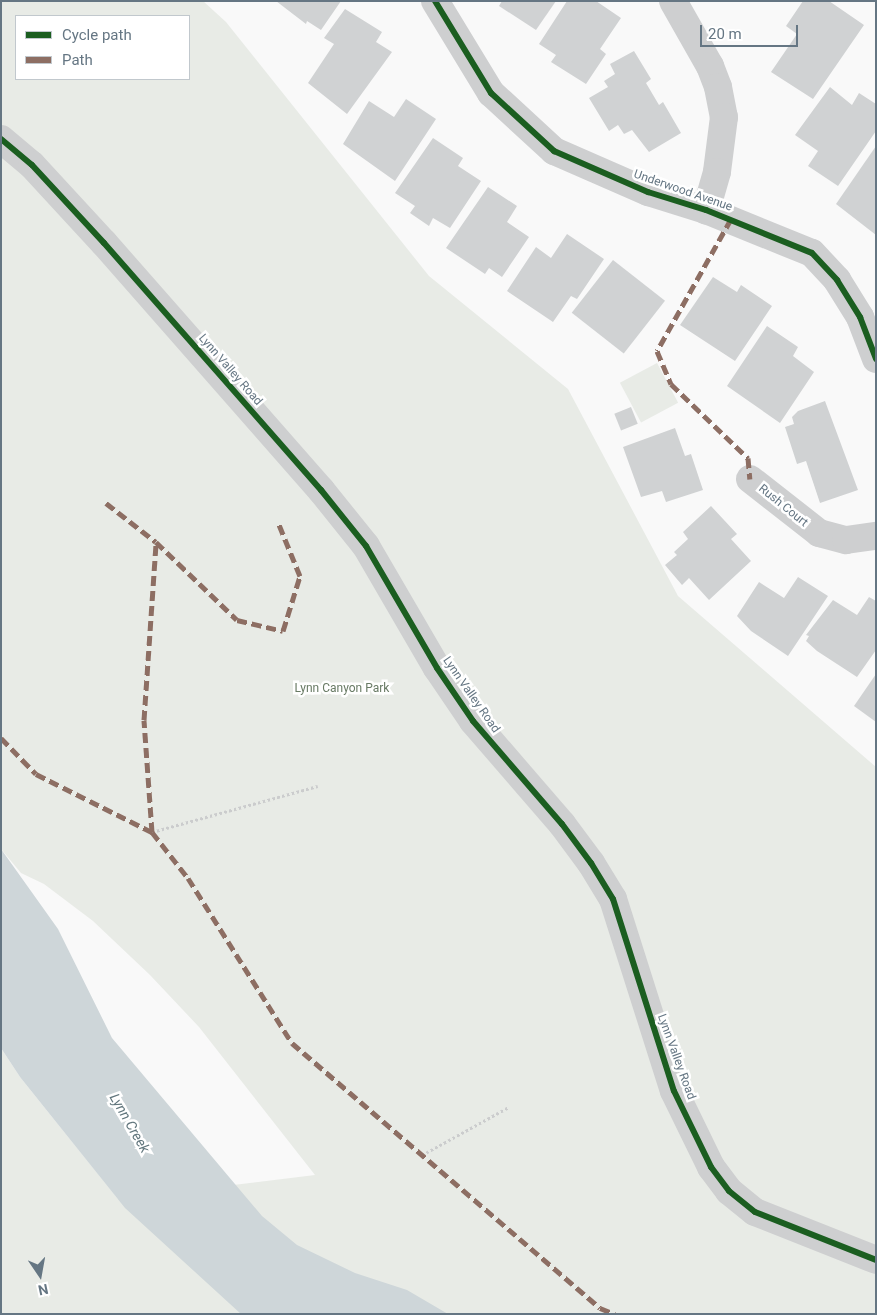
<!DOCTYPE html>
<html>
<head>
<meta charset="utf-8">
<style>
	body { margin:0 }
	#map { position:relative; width:877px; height:1315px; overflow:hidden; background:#f9f9f9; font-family:Roboto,sans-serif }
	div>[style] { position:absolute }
	.green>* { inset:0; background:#e8ebe6; transform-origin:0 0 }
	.water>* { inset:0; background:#ced6d9 }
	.building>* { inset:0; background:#d0d2d3; transform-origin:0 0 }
	.path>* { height:3px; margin-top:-1.5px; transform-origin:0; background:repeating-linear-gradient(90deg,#cbcccd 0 2.5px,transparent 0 5px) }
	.street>* { height:28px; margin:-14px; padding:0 14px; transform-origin:14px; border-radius:14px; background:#cecfd0 }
	.quiet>* { height:5px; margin-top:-2.5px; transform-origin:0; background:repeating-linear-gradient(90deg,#8d6e63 0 10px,transparent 0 15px) }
	.cycleway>* { height:6px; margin:-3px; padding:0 3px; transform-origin:3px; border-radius:3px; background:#1b5e20 }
	span { translate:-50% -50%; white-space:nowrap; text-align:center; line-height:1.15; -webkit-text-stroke:5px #fff; paint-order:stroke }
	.street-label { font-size:12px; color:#657683 }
	.park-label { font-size:12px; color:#687a64 }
	.water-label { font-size:14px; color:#60757c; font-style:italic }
	.frame { position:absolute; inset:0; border:2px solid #657683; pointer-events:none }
	.legend { position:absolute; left:15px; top:15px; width:175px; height:65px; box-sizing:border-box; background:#fff; border:1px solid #c1c8cd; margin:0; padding:6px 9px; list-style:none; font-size:15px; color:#657683 }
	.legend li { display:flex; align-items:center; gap:10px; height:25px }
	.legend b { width:25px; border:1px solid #c1c8cd }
	.north { position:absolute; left:15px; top:1250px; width:50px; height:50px; -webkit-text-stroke:4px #fff; paint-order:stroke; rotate:168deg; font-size:14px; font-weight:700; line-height:20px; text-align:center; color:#657683 }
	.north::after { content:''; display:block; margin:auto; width:18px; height:22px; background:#657683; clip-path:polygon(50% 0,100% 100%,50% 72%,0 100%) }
	.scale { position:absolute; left:700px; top:25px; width:98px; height:22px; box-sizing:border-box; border:2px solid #657683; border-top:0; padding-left:6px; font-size:15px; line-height:18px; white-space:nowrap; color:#657683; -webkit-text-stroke:4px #fff; paint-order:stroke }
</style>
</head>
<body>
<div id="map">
	<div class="green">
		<i style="clip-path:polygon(evenodd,1px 1px,203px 1px,226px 22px,429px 276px,568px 389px,678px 596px,876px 767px,876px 1314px,1px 1314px,1px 1048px,20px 1077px,118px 1199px,315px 1175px,199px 1027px,150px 975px,93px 921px,44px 884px,21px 873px,1px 849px,1px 1px,16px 16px,189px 16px,189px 79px,16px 79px,16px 16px)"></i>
		<i style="left:657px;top:363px;width:45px;height:42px;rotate:62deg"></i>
	</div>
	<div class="water">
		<i style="clip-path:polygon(1px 849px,58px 929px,112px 1038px,262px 1216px,297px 1245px,355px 1273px,407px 1290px,448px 1314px,241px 1314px,125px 1208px,20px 1077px,1px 1048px)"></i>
	</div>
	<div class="building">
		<i style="clip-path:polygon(276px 1px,341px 1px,321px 30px,307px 21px,306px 24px)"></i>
		<i style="clip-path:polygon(502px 1px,556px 1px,536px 30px,499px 6px)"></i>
		<i style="clip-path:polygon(567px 1px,596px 1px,621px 18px,600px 49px,606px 54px,586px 84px,551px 62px,556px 55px,539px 44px)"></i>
		<i style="clip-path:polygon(803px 1px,829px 1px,864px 25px,813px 99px,771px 72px,797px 34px,786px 26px)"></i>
		<i style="clip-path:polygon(345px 9px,382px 32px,376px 42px,392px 52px,347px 114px,308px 83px,334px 44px,324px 38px)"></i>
		<i style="clip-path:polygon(634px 51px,651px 79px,646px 83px,659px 105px,663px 102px,681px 133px,649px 152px,632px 130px,624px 134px,618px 125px,609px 131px,589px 98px,608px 87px,604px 81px,615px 74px,610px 64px)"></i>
		<i style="clip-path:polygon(830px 87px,852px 105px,859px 93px,876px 104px,876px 131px,838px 186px,808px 166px,818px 151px,795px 135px)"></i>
		<i style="clip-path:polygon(406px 99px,436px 119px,395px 181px,343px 144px,369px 101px,394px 117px)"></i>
		<i style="clip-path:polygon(433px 138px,463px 158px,458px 166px,481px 181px,450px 228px,433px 218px,429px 226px,410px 213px,415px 206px,395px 193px)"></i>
		<i style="clip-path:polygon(876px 146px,876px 235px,836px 204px)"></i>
		<i style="clip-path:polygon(488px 187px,517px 206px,507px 222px,529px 237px,502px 277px,489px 268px,485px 274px,446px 248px)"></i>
		<i style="clip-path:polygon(567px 234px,604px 259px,577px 299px,571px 296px,553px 322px,507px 291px,536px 247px,551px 258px)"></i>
		<i style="left:613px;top:260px;width:66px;height:67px;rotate:38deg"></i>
		<i style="clip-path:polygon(713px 277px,737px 292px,741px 285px,772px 306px,735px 361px,680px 325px)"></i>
		<i style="clip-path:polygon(767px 326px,798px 347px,793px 356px,814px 372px,780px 423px,727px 386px)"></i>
		<i style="clip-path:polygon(825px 401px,858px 490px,820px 503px,806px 461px,797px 464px,785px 427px,794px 424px,792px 417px,798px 411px)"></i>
		<i style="left:631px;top:407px;width:18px;height:18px;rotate:68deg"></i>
		<i style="clip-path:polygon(675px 428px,685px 456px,691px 454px,703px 490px,666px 502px,662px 491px,641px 497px,623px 447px)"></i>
		<i style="clip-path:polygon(711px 506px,737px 534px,731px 539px,751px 561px,709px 600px,689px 578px,682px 585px,665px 565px,677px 555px,674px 552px,688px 539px,683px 532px)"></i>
		<i style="clip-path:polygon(798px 577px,828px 596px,788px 656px,751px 631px,737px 616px,759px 582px,784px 598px)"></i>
		<i style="clip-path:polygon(869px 597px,876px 601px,876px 650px,857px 677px,817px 651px,806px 641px,809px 636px,806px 635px,833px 600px,857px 615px)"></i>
		<i style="clip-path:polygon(876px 674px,876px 722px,854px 706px)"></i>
	</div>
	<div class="path">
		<i style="left:152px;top:832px;width:172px;rotate:-15.5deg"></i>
		<i style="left:422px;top:1155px;width:99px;rotate:-28.9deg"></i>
	</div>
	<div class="street">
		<i style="left:435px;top:1px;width:108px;rotate:58.7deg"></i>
		<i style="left:491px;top:93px;width:86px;rotate:42.6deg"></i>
		<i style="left:554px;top:151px;width:103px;rotate:23.6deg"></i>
		<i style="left:648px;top:192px;width:61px;rotate:17.2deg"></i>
		<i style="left:706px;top:210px;width:114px;rotate:22.1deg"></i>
		<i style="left:812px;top:253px;width:37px;rotate:47deg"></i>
		<i style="left:837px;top:280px;width:44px;rotate:58.1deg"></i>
		<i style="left:860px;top:317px;width:45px;rotate:69.1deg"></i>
		<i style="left:673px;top:1px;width:75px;rotate:60.4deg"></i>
		<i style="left:710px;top:66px;width:22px;rotate:69deg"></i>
		<i style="left:718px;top:87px;width:31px;rotate:79deg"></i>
		<i style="left:724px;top:117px;width:55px;rotate:97.3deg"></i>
		<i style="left:717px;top:172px;width:40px;rotate:106deg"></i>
		<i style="left:1px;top:139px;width:40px;rotate:40deg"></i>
		<i style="left:32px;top:165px;width:106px;rotate:47.3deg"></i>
		<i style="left:104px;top:243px;width:329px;rotate:48.7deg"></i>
		<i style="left:321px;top:490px;width:72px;rotate:51.2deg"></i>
		<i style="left:366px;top:546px;width:141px;rotate:59.8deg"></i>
		<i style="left:437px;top:668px;width:64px;rotate:55.8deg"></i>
		<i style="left:473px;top:721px;width:136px;rotate:49.2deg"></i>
		<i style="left:562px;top:824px;width:49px;rotate:53.4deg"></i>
		<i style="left:591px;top:863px;width:42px;rotate:58.6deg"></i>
		<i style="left:613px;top:899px;width:201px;rotate:72.4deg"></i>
		<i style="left:674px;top:1091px;width:85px;rotate:64deg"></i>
		<i style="left:711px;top:1167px;width:30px;rotate:53deg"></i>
		<i style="left:729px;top:1191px;width:33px;rotate:39deg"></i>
		<i style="left:755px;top:1212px;width:130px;rotate:21.6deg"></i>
		<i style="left:750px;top:479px;width:88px;rotate:38deg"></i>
		<i style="left:819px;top:533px;width:28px;rotate:15deg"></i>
		<i style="left:846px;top:540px;width:30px;rotate:-8deg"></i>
	</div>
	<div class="quiet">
		<i style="left:731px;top:219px;width:151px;rotate:119.3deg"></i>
		<i style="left:657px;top:351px;width:36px;rotate:67deg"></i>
		<i style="left:671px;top:384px;width:107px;rotate:43.9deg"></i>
		<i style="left:748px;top:458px;width:21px;rotate:85deg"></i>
		<i style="left:106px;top:503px;width:63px;rotate:38deg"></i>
		<i style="left:1px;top:738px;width:50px;rotate:45.8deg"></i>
		<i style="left:36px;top:774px;width:130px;rotate:26.6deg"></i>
		<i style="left:152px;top:832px;width:58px;rotate:52deg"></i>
		<i style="left:188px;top:878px;width:195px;rotate:57.8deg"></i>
		<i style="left:292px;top:1043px;width:406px;rotate:40.7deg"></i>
		<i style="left:600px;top:1308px;width:16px;rotate:22deg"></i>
		<i style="left:152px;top:832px;width:112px;rotate:-94.1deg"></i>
		<i style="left:144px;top:720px;width:178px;rotate:-86.1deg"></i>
		<i style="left:156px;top:542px;width:112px;rotate:43.9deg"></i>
		<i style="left:237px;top:620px;width:47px;rotate:13.4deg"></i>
		<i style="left:283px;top:631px;width:58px;rotate:-72.8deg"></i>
		<i style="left:300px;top:576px;width:58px;rotate:-112.2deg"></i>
	</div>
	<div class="cycleway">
		<i style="left:435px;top:1px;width:108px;rotate:58.7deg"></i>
		<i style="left:491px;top:93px;width:86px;rotate:42.6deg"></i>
		<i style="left:554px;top:151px;width:103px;rotate:23.6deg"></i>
		<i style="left:648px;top:192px;width:61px;rotate:17.2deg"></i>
		<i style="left:706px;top:210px;width:114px;rotate:22.1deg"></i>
		<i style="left:812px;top:253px;width:37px;rotate:47deg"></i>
		<i style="left:837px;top:280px;width:44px;rotate:58.1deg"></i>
		<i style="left:860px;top:317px;width:45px;rotate:69.1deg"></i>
		<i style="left:1px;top:139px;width:40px;rotate:40deg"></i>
		<i style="left:32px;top:165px;width:106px;rotate:47.3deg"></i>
		<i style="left:104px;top:243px;width:329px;rotate:48.7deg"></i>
		<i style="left:321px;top:490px;width:72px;rotate:51.2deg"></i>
		<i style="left:366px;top:546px;width:141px;rotate:59.8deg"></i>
		<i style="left:437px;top:668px;width:64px;rotate:55.8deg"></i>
		<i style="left:473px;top:721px;width:136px;rotate:49.2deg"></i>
		<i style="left:562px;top:824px;width:49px;rotate:53.4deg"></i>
		<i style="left:591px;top:863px;width:42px;rotate:58.6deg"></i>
		<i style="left:613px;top:899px;width:201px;rotate:72.4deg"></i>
		<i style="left:674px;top:1091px;width:85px;rotate:64deg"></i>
		<i style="left:711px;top:1167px;width:30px;rotate:53deg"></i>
		<i style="left:729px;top:1191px;width:33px;rotate:39deg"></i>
		<i style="left:755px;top:1212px;width:130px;rotate:21.6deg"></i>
	</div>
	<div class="street-label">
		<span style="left:683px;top:191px;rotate:19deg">Underwood Avenue</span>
		<span style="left:230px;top:370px;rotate:49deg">Lynn Valley Road</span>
		<span style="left:783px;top:506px;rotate:39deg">Rush Court</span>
		<span style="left:471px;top:695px;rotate:55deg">Lynn Valley Road</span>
		<span style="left:676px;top:1057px;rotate:70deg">Lynn Valley Road</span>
	</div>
	<div class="park-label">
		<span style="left:342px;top:689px">Lynn Canyon Park</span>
	</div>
	<div class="water-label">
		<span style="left:130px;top:1123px;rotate:60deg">Lynn Creek</span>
	</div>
	<div class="frame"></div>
	<ul class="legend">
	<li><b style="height:6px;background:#1b5e20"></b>Cycle path</li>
	<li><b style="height:6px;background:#8d6e63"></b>Path</li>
	</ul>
	<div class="north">N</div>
	<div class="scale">20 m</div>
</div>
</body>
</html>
